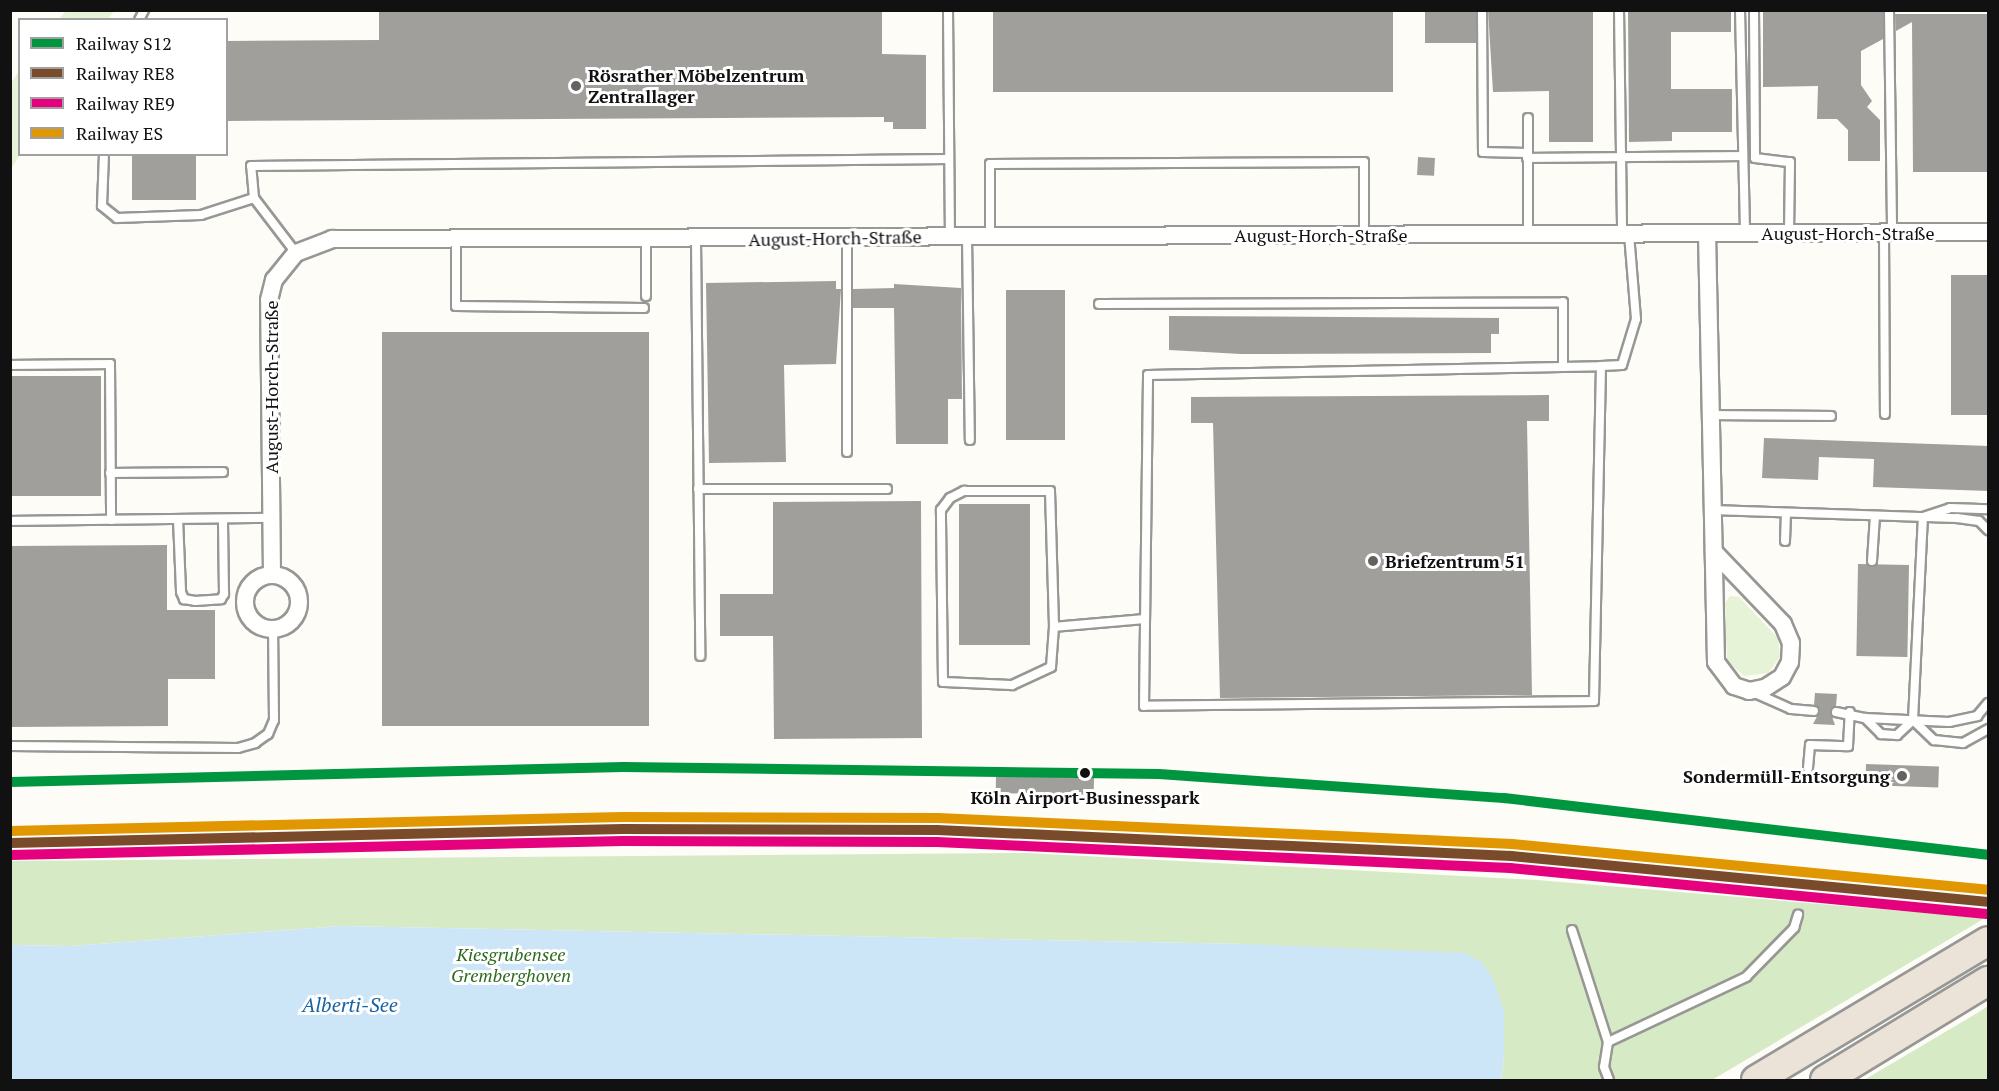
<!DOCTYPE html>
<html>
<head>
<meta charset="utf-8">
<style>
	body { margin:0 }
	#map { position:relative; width:1999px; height:1091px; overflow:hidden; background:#fdfcf7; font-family:"PT Serif",serif }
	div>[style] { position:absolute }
	.green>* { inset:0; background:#e6f3d7 }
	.forest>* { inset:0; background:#d6eac5 }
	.water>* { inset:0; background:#cde6f7 }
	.building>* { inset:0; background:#a19f9c; transform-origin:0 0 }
	.roads { filter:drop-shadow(2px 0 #979795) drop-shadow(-2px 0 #979795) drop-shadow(0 2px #979795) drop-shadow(0 -2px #979795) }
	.service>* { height:8px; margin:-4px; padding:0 4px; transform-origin:4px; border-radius:4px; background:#fffffe }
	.minor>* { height:16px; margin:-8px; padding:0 8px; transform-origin:8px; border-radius:8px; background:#fffffe }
	.minor>.ring { margin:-8px; padding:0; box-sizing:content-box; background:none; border:16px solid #fffffe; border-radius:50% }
	.motorway>* { height:28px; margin:-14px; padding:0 14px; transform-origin:14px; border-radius:14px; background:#ebe2d8 }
	.rail-1>* { height:10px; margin:-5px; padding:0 5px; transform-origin:5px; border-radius:5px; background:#009640 }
	.rail-2>* { height:10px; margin:-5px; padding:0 5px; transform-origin:5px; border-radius:5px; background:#7a4b2a }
	.rail-3>* { height:10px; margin:-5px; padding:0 5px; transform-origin:5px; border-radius:5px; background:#e5007d }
	.rail-4>* { height:10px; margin:-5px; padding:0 5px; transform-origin:5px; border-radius:5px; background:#e09702 }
	.dots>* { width:16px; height:16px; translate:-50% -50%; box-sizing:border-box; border:3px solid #fff; border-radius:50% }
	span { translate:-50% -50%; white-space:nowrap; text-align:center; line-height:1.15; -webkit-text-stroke:6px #fff; paint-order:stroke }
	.poi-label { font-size:18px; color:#111; font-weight:700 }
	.left { translate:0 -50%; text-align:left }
	.right { translate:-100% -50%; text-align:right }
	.street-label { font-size:18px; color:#111 }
	.stop-label { font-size:18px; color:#111; font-weight:700 }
	.park-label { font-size:18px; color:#2c6a1f; font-style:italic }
	.water-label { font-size:20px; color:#1862a5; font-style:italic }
	.frame { position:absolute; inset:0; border:12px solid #111; pointer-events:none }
	.legend { position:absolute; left:18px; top:18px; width:210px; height:138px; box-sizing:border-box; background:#fff; border:2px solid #a0a0a0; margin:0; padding:8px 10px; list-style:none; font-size:18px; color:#111 }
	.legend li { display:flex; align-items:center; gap:12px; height:30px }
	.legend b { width:30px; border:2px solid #a0a0a0 }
</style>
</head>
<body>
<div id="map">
	<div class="green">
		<i style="clip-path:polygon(66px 11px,66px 10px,114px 11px,108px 19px,59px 19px)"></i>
		<i style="clip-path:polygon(19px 71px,20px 155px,11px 169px,11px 83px)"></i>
		<i style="clip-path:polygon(1730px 596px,1739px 597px,1778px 638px,1780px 657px,1768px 673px,1744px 676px,1727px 661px,1725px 603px)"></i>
	</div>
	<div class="forest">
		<i style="clip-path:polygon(1027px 853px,1537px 880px,1985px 918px,1712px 1080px,1501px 1080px,1504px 1056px,1247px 944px,341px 926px,71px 946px,11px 945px,10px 861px)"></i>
		<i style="clip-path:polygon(1988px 1006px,1988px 1080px,1864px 1080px,1979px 1012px)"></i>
	</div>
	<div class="water">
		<i style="clip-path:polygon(341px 926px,1247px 944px,1465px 953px,1482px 962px,1493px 979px,1504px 1011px,1504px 1056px,1501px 1080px,11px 1080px,11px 945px,71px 946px)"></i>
	</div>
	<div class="building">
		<i style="clip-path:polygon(379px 10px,882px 10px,882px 54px,926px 55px,926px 129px,893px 129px,893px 122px,884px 122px,884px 117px,226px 121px,226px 41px,379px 40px)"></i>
		<i style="left:993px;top:10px;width:400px;height:82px"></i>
		<i style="left:1425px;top:10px;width:51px;height:33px"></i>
		<i style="clip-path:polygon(1488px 10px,1593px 10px,1593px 142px,1549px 142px,1549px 91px,1493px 92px)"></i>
		<i style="clip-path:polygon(1628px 10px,1731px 10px,1731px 32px,1671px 32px,1671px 89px,1732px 89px,1732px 132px,1672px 132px,1672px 141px,1629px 142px)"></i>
		<i style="clip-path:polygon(1763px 10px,1883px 10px,1883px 39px,1861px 51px,1861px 85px,1872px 101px,1867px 107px,1880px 120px,1880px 161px,1848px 161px,1848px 130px,1837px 119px,1817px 119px,1818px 86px,1763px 87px)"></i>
		<i style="clip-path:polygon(1895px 14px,1989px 14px,1989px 172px,1913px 172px,1912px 22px,1896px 31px)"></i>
		<i style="left:132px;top:154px;width:64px;height:46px"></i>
		<i style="left:1418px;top:157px;width:17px;height:18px;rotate:3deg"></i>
		<i style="left:1951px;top:275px;width:38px;height:140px"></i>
		<i style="clip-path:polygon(836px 281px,836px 289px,841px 289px,836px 364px,784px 365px,786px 462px,709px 463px,706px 283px)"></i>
		<i style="clip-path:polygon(894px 284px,961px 288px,962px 399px,948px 399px,948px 444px,896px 444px,894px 308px,853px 308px,853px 289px,894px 288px)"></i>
		<i style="left:1006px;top:290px;width:59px;height:150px"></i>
		<i style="clip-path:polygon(1169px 316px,1499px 318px,1499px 334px,1491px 334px,1491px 353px,1241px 354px,1169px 350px)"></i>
		<i style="left:649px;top:332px;width:394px;height:267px;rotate:90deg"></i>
		<i style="left:10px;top:376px;width:91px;height:120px"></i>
		<i style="clip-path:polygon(1549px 395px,1549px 421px,1527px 421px,1532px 695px,1220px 698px,1213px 423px,1191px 423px,1191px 397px)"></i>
		<i style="clip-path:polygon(1764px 438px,1989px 446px,1989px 491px,1873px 487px,1874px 459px,1819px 457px,1818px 480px,1762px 478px)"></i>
		<i style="clip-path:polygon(921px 501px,922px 738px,774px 739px,773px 636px,720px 636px,720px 594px,773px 594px,773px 502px)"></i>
		<i style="left:1030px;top:504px;width:141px;height:71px;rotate:90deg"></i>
		<i style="clip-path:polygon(167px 545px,167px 610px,215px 610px,215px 679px,168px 679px,168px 726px,10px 727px,10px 546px)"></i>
		<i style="left:1858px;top:564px;width:51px;height:92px;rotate:1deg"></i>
		<i style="clip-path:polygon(1815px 693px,1837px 694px,1836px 706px,1830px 711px,1835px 725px,1813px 724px,1820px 711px,1814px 705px)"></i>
		<i style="left:1866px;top:764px;width:73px;height:21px;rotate:2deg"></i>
		<i style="left:996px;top:776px;width:98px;height:17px;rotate:1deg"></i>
	</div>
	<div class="roads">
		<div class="service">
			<i style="left:948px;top:10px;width:226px;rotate:89.5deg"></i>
			<i style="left:1482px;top:10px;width:142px;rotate:89.6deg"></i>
			<i style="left:1483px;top:152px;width:44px;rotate:1.3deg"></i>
			<i style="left:1619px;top:10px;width:224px;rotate:89.2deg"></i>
			<i style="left:1740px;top:10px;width:224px;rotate:88.7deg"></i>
			<i style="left:1754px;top:10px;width:148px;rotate:89.6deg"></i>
			<i style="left:1755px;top:158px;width:35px;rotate:7deg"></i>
			<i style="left:1790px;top:162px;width:71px;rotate:90.8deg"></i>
			<i style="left:1889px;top:10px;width:223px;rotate:89.2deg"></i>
			<i style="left:139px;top:20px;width:11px;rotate:-63deg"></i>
			<i style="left:1528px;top:118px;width:117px;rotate:90deg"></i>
			<i style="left:104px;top:154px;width:52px;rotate:92.2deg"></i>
			<i style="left:102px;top:206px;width:19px;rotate:39deg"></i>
			<i style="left:117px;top:218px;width:84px;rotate:-2deg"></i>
			<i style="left:201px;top:215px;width:56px;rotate:-17.8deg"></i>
			<i style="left:254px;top:198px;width:69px;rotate:52.6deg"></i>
			<i style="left:1527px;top:158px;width:215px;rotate:-0.5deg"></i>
			<i style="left:254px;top:198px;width:32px;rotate:-95deg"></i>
			<i style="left:251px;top:166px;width:698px;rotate:-0.57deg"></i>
			<i style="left:1884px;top:233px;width:181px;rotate:89.7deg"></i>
			<i style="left:967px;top:236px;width:204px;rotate:89.2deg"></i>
			<i style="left:990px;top:236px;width:72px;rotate:-90deg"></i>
			<i style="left:990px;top:164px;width:374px;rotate:-0.3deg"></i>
			<i style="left:1364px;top:162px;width:73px;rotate:90deg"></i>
			<i style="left:456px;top:239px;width:67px;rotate:90deg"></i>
			<i style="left:456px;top:306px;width:188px;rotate:0.6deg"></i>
			<i style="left:696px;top:240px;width:416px;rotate:89.4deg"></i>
			<i style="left:646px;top:296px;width:56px;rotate:-90deg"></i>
			<i style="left:1099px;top:304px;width:464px;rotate:-0.2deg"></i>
			<i style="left:1563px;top:302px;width:65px;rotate:90deg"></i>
			<i style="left:10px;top:365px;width:100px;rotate:-0.6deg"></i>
			<i style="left:110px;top:364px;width:156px;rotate:89.6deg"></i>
			<i style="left:1601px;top:366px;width:335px;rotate:91.2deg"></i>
			<i style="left:1594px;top:701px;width:450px;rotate:179.4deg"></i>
			<i style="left:1144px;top:706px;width:331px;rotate:-89.3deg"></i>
			<i style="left:1148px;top:375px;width:453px;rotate:-1.1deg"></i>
			<i style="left:1601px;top:366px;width:21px;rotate:-3deg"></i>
			<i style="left:1622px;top:365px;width:48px;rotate:-73.1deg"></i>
			<i style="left:1636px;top:319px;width:85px;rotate:-94.7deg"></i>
			<i style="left:1710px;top:415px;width:121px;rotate:0.5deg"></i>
			<i style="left:847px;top:452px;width:215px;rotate:-90deg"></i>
			<i style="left:110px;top:473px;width:113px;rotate:-0.5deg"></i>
			<i style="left:698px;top:489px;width:189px"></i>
			<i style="left:964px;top:491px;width:86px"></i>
			<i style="left:1050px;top:491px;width:136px;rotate:88.3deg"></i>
			<i style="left:1054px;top:627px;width:40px;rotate:94.3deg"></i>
			<i style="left:1051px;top:667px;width:43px;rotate:155.2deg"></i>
			<i style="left:1012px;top:685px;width:69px;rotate:-177.5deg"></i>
			<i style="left:943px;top:682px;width:172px;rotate:-90.7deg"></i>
			<i style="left:941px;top:510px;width:15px;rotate:-53deg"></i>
			<i style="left:950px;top:498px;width:16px;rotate:-27deg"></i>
			<i style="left:1712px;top:510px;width:245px;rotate:1.9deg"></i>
			<i style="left:1957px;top:518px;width:22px;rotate:8deg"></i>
			<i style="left:1979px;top:521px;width:13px;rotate:45deg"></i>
			<i style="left:178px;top:519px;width:73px;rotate:87.6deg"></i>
			<i style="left:181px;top:592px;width:8px;rotate:67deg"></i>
			<i style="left:184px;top:599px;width:11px;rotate:10deg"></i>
			<i style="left:195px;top:601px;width:26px;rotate:-4deg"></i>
			<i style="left:221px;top:599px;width:6px;rotate:-59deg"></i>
			<i style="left:224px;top:594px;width:75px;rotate:-90.8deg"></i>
			<i style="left:10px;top:521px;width:261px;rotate:-0.7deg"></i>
			<i style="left:1785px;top:541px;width:28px;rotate:-88deg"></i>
			<i style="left:1872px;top:561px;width:45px;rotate:-86.2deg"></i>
			<i style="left:1054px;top:627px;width:90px;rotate:-5.1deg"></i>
			<i style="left:1755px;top:693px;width:39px;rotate:24deg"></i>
			<i style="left:1791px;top:709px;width:23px;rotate:5deg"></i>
			<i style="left:1836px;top:712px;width:30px;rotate:12deg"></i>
			<i style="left:1865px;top:718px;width:84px;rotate:2.7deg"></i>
			<i style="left:1949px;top:722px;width:29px;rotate:-12deg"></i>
			<i style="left:1977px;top:716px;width:17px;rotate:-50deg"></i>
			<i style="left:1865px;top:718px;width:23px;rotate:45deg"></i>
			<i style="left:1881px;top:734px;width:16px;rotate:4deg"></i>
			<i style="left:1897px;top:735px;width:22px;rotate:-43deg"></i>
			<i style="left:1913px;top:720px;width:203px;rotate:-87.2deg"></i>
			<i style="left:1923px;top:517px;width:28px;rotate:-18deg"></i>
			<i style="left:1950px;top:508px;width:38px;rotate:2deg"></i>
			<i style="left:1913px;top:720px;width:29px;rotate:44deg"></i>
			<i style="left:1934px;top:740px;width:29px;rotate:6deg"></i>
			<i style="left:1963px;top:743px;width:29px;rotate:-29deg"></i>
			<i style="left:10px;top:746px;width:228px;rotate:0.5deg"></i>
			<i style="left:238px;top:748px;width:18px;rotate:-16deg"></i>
			<i style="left:255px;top:743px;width:16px;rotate:-35deg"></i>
			<i style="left:268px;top:734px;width:15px;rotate:-67deg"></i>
			<i style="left:274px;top:720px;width:90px;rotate:-90.6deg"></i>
			<i style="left:1808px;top:768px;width:23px;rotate:-85deg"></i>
			<i style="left:1810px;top:745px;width:38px;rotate:2deg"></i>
			<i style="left:1848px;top:746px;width:34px;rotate:-87deg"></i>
			<i style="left:1572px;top:930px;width:118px;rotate:72.2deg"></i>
			<i style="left:1608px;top:1042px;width:25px;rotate:99deg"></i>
			<i style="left:1604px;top:1067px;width:14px;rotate:69deg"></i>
			<i style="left:1608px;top:1042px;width:153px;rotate:-25.2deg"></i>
			<i style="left:1746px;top:977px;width:69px;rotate:-45.6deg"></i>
			<i style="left:1794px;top:928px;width:14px;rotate:-73deg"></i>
		</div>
		<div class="minor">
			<i style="left:1707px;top:233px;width:429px;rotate:88.8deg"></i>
			<i style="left:1716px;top:662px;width:30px;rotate:53deg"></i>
			<i style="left:1734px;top:686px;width:16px;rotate:18deg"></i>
			<i style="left:1749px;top:691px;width:16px;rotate:-11deg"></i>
			<i style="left:1765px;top:688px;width:20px;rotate:-33deg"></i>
			<i style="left:1782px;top:677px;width:17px;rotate:-62deg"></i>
			<i style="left:1790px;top:662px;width:19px;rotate:-87deg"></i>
			<i style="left:1791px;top:643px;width:21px;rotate:-113deg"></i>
			<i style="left:1783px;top:624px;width:100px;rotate:-133.8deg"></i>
			<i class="ring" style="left:245px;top:575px;width:38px;height:38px"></i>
			<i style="left:272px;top:575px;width:275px;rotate:-90.6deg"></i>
			<i style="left:269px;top:300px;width:21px;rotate:-76deg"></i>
			<i style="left:274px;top:280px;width:35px;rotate:-51deg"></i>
			<i style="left:296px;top:253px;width:39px;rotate:-21deg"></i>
			<i style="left:332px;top:239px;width:1656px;rotate:-0.24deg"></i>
		</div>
		<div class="motorway">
			<i style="left:1756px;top:1080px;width:270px;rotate:-30.9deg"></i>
			<i style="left:1825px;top:1080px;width:191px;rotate:-31.3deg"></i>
		</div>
	</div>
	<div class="rail-1">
		<i style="left:10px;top:782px;width:613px;rotate:-1.4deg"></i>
		<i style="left:623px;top:767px;width:536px;rotate:0.75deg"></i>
		<i style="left:1159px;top:774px;width:346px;rotate:4deg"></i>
		<i style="left:1504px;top:798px;width:487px;rotate:6.7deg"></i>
	</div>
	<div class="rail-2">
		<i style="left:10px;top:843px;width:613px;rotate:-1.31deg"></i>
		<i style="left:623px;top:829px;width:314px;rotate:0.2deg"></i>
		<i style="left:937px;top:830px;width:575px;rotate:2.59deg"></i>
		<i style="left:1511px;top:856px;width:479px;rotate:5.5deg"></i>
	</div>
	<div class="rail-3">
		<i style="left:10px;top:855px;width:613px;rotate:-1.31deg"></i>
		<i style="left:623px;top:841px;width:314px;rotate:0.2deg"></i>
		<i style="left:937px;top:842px;width:574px;rotate:2.6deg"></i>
		<i style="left:1510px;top:868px;width:479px;rotate:5.5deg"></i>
	</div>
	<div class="rail-4">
		<i style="left:10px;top:831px;width:613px;rotate:-1.31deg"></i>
		<i style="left:623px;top:817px;width:315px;rotate:0.2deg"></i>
		<i style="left:938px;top:818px;width:575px;rotate:2.59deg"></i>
		<i style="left:1512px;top:844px;width:478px;rotate:5.5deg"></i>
	</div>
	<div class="dots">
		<i style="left:576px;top:86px;background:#646362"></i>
		<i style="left:1373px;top:561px;background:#646362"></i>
		<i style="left:1085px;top:773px;background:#111"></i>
		<i style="left:1902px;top:776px;background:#646362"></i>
	</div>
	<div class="poi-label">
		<span class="left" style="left:588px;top:86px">Rösrather Möbelzentrum<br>Zentrallager</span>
		<span class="left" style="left:1385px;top:561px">Briefzentrum 51</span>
		<span class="right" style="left:1890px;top:776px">Sondermüll-Entsorgung</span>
	</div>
	<div class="street-label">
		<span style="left:1848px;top:233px">August-Horch-Straße</span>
		<span style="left:1321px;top:235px">August-Horch-Straße</span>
		<span style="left:835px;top:238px;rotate:-1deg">August-Horch-Straße</span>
		<span style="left:271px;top:387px;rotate:-90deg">August-Horch-Straße</span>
	</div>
	<div class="stop-label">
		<span style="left:1085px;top:797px">Köln Airport-Businesspark</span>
	</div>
	<div class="park-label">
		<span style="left:511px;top:965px">Kiesgrubensee<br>Gremberghoven</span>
	</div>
	<div class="water-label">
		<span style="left:350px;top:1004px">Alberti-See</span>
	</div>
	<div class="frame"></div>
	<ul class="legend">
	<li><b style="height:8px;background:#009640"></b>Railway S12</li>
	<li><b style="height:8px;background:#7a4b2a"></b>Railway RE8</li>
	<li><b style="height:8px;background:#e5007d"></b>Railway RE9</li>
	<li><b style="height:8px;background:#e09702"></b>Railway ES</li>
	</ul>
</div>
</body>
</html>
